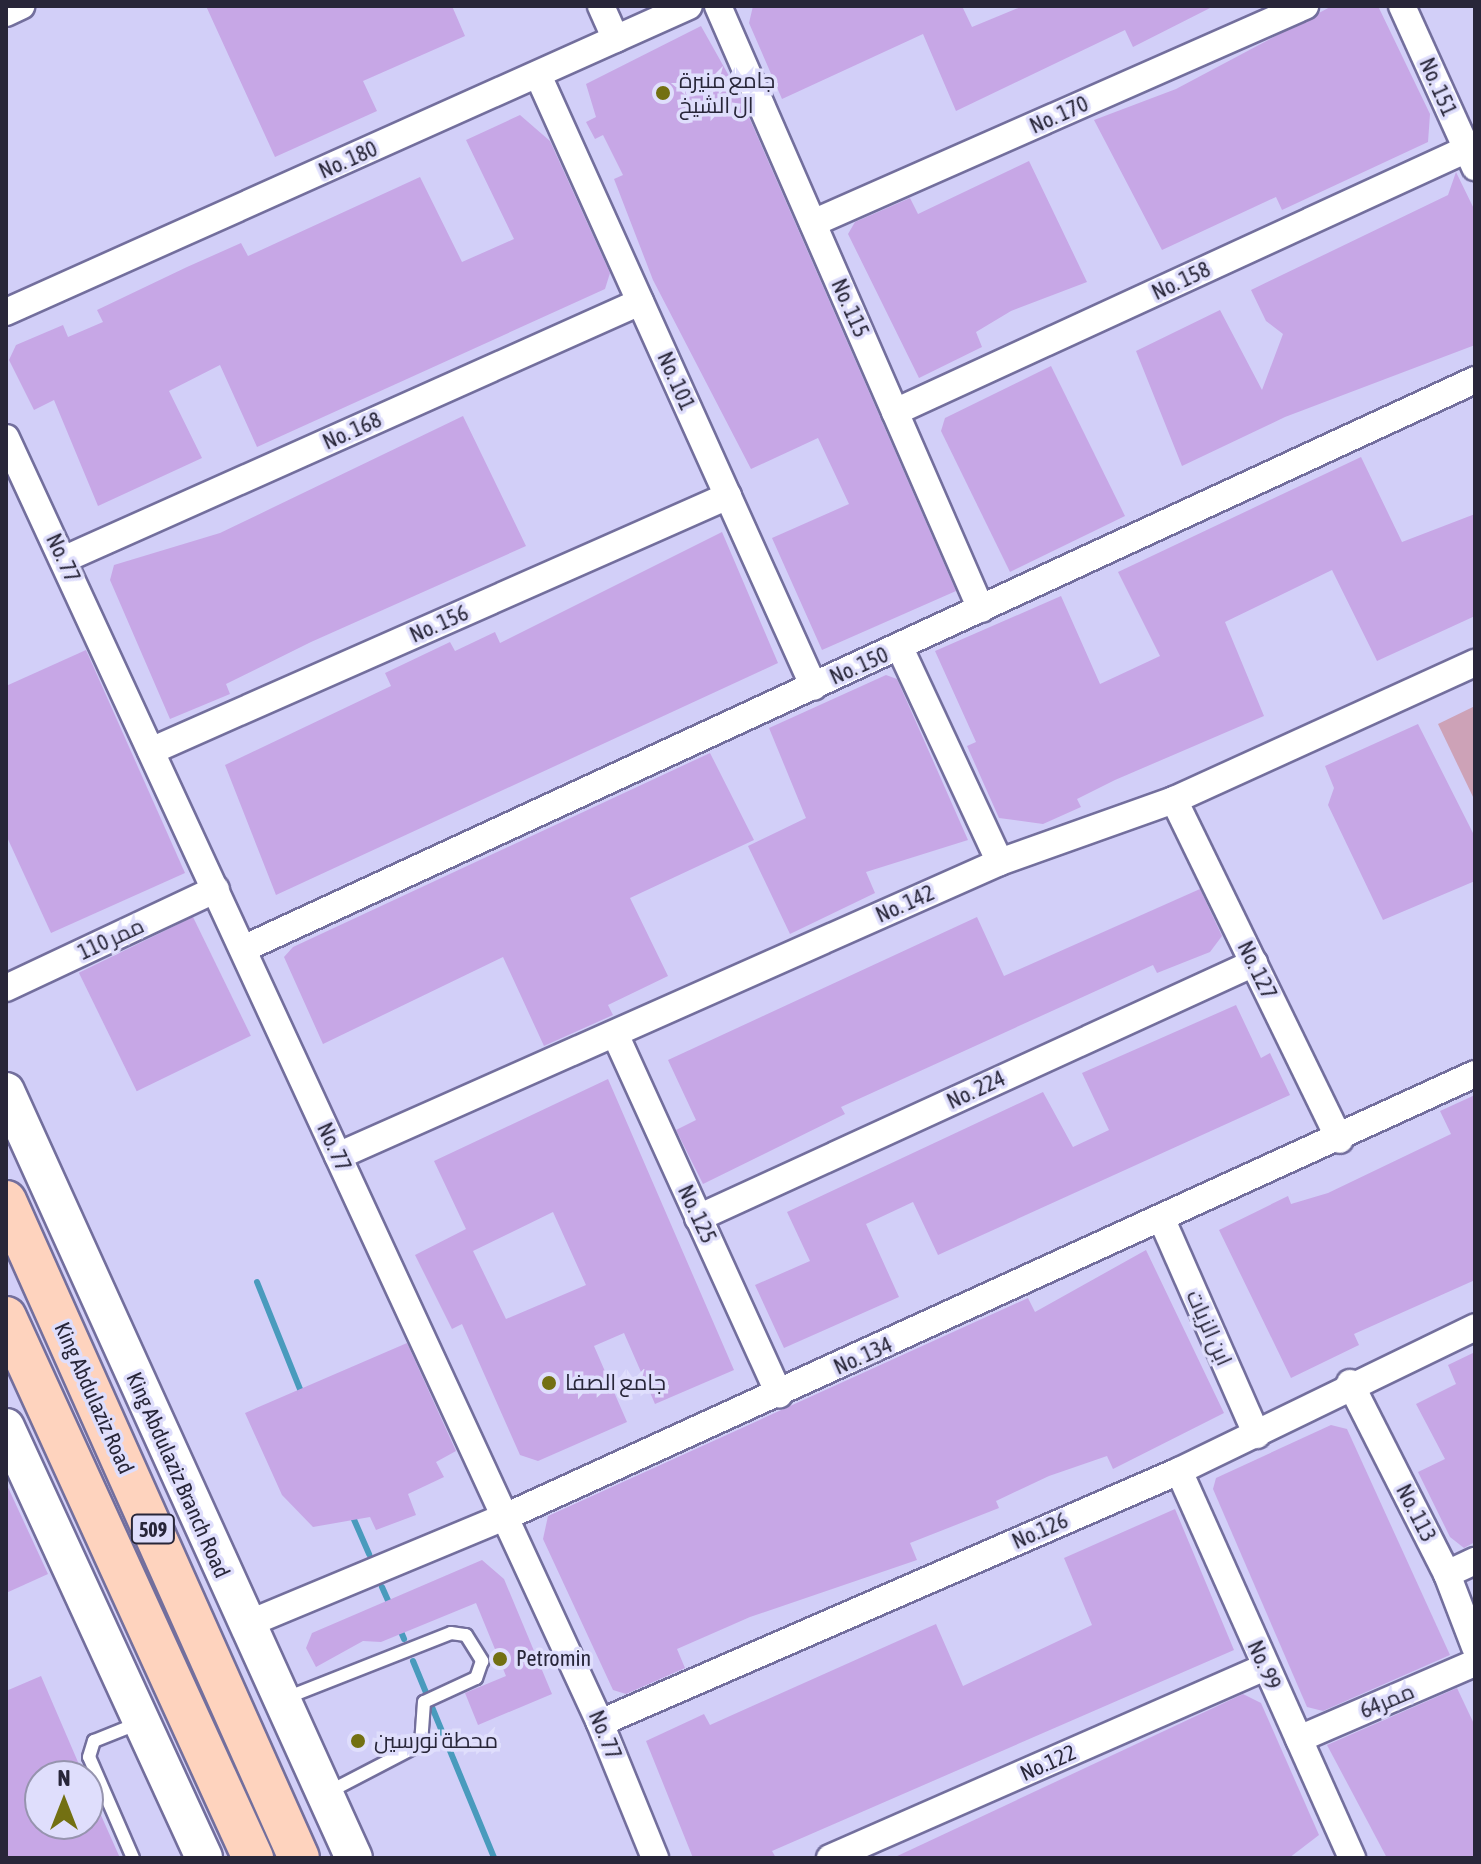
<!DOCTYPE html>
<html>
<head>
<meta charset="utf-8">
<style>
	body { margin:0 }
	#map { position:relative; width:1481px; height:1864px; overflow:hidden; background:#d2cff8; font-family:"Asap Condensed",Cairo,sans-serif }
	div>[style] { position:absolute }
	.green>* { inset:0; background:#cda2b7 }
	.stream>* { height:6px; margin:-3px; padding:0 3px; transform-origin:3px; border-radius:3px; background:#499bbd }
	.building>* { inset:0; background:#c7a7e6; transform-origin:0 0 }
	.roads { filter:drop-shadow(2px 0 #736f9d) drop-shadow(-2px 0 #736f9d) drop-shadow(0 2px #736f9d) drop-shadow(0 -2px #736f9d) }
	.service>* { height:12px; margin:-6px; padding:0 6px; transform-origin:6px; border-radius:6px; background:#fff }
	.minor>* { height:26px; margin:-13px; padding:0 13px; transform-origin:13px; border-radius:13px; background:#fff }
	.secondary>* { height:36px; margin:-18px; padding:0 18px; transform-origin:18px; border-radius:18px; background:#fff }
	.primary>* { height:40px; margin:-20px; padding:0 20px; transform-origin:20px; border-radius:20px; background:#fed3be }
	.dots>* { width:22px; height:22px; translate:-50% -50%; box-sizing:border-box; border:4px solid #dfdefc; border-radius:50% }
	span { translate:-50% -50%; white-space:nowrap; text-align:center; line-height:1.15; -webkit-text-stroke:7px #dfdefc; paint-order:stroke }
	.shield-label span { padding:2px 6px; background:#dfdefc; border:2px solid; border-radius:6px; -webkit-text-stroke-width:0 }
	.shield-label { font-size:20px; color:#282639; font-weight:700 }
	.poi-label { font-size:22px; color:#282639 }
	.left { translate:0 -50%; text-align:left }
	.street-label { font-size:22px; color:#282639 }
	.frame { position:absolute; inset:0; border:8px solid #282639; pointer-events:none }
	.north { position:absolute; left:24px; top:1760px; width:80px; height:80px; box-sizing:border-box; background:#dfdefc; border:2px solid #9694ae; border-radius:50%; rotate:0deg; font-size:22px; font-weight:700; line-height:32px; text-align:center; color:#282639 }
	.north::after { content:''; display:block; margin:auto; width:28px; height:36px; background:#737012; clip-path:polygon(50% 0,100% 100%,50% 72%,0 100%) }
</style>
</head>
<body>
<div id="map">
	<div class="green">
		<i style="clip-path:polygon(1475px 706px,1475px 801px,1438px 724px)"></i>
	</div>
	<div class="stream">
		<i style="left:257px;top:1282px;width:121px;rotate:68.1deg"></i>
		<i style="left:352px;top:1515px;width:43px;rotate:66.4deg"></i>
		<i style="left:382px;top:1587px;width:20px;rotate:66deg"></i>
		<i style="left:399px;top:1627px;width:13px;rotate:67deg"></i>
		<i style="left:413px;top:1661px;width:213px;rotate:67.6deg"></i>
	</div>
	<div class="building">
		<i style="clip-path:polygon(206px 6px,452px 6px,465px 36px,363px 81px,377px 111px,275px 157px)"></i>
		<i style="clip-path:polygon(753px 6px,962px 6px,972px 27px,1023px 6px,1214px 6px,1133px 47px,1125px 30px,956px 111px,923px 34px,782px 99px,749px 23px)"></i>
		<i style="clip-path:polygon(1332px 6px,1378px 6px,1430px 114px,1428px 142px,1282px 210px,1276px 197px,1162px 250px,1094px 120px,1176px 89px)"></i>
		<i style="clip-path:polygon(701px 26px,738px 92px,956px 591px,822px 650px,772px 538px,849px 504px,818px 438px,751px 469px,653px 280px,614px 179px,623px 175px,603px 135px,595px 139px,586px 122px,596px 117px,586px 84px)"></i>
		<i style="clip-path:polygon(520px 115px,550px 141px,610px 273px,605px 289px,257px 447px,220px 365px,169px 391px,202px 458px,98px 506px,54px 400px,34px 410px,9px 360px,16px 345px,63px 325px,68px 337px,103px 322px,97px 310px,187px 267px,241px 243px,248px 256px,420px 177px,462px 262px,514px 239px,466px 140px)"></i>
		<i style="clip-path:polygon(1029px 161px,1087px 282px,1011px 311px,976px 332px,982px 347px,919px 378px,848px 234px,855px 222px,910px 198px,918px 214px)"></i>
		<i style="clip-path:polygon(1456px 172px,1475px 211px,1475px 345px,1285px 417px,1182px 466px,1136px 351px,1220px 310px,1262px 390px,1283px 334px,1266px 321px,1251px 290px,1448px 195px)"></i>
		<i style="clip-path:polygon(1051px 366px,1125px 516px,1010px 572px,941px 431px,945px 418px)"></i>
		<i style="clip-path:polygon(463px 416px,526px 546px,311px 642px,226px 684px,230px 694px,170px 719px,110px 580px,114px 565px,220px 533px)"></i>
		<i style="clip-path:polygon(1361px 457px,1402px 542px,1475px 514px,1475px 616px,1377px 661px,1332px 570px,1225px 622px,1264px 716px,1115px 780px,1077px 799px,1081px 807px,1043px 824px,999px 818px,967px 746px,976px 742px,935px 651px,1061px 596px,1100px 684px,1160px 656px,1118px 572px)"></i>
		<i style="clip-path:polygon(722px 532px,778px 663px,276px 895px,225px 765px,391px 686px,385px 673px,450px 642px,455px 651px,495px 632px,500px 643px)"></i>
		<i style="clip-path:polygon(86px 650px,185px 873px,51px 933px,6px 835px,6px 686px)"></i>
		<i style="clip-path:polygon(886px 675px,897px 679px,968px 840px,866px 872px,875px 893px,790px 934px,748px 846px,806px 818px,769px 728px)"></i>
		<i style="clip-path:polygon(1418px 724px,1475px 837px,1475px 881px,1383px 920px,1328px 805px,1334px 788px,1325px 766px)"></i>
		<i style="clip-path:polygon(710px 753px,754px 840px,630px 898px,668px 976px,608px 1005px,613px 1015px,544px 1046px,503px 957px,323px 1044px,284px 957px,293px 947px)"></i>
		<i style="clip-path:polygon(1200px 889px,1222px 936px,1210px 952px,1157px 973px,1153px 965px,841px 1107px,845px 1114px,703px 1184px,676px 1130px,696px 1120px,668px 1060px,977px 917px,1004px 976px)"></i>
		<i style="left:193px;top:917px;width:132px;height:127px;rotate:64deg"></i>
		<i style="clip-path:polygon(1236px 1005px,1261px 1058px,1270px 1053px,1290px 1095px,938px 1255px,913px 1202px,866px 1224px,899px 1297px,784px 1348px,755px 1285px,810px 1261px,787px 1212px,1043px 1092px,1073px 1147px,1109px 1130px,1082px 1073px)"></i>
		<i style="clip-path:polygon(evenodd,608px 1079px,734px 1370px,655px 1404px,624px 1333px,594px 1346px,627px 1422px,538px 1461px,520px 1455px,462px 1324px,452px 1329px,415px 1255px,466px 1229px,434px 1161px,608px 1079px,553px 1212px,586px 1285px,506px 1319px,473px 1251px,553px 1212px)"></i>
		<i style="clip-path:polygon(1475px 1095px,1475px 1280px,1354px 1334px,1359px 1345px,1291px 1378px,1219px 1230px,1288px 1196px,1291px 1204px,1328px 1193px,1451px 1134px,1440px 1111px)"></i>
		<i style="clip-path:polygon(1146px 1250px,1224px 1413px,1113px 1469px,1107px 1456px,1049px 1476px,996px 1501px,999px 1508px,910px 1543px,917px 1560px,750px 1617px,677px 1649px,685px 1668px,626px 1694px,613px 1690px,543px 1539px,548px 1516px,1028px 1298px,1035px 1312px)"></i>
		<i style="clip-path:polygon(407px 1343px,456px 1451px,436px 1462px,444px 1477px,408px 1494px,416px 1515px,376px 1530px,370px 1517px,313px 1527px,282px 1495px,245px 1413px)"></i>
		<i style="clip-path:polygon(1475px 1352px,1475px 1542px,1464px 1548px,1450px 1537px,1418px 1472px,1445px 1459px,1416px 1404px,1456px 1384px,1448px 1365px)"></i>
		<i style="clip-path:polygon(1331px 1425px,1347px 1429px,1450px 1655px,1323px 1711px,1307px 1707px,1213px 1489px,1216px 1478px)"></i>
		<i style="clip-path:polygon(6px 1483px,48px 1574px,6px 1593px)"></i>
		<i style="clip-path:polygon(1175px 1509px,1234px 1650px,772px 1851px,776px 1858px,693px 1858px,646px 1741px,704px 1714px,710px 1725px,936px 1624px,963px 1686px,1092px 1625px,1064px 1558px)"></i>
		<i style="clip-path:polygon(482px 1560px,504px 1579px,552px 1694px,478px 1725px,465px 1693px,506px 1676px,476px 1603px,381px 1642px,363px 1641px,316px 1667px,306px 1648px,312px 1633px)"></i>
		<i style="clip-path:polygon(41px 1676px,84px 1776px,40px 1776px,40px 1824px,88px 1824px,88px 1786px,120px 1858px,6px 1858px,6px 1691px)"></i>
		<i style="clip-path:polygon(1457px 1688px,1475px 1726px,1475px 1858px,1387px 1858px,1327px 1745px)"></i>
		<i style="clip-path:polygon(1243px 1694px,1261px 1703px,1319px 1835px,1289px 1858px,893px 1858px)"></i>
	</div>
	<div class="roads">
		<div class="service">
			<i style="left:286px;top:1698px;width:177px;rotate:-21.5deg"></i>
			<i style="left:451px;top:1633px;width:15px;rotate:8deg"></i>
			<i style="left:466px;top:1635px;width:31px;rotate:58deg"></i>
			<i style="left:482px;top:1661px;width:18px;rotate:109deg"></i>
			<i style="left:476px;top:1678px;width:57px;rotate:155.2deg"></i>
			<i style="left:424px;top:1702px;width:42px;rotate:94.1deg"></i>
			<i style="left:421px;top:1744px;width:106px;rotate:152.5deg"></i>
			<i style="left:133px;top:1858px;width:110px;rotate:-113.5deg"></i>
			<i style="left:89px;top:1757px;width:17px;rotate:-73deg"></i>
			<i style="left:94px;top:1741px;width:48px;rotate:-21.8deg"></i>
		</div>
		<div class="minor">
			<i style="left:601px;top:6px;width:36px;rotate:66deg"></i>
			<i style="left:718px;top:6px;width:658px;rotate:66.44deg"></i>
			<i style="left:1402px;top:6px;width:177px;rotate:65.6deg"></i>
			<i style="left:6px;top:13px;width:17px;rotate:-25deg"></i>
			<i style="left:538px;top:75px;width:671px;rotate:65.73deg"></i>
			<i style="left:813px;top:223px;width:538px;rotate:-23.8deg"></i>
			<i style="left:6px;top:312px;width:748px;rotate:-24.13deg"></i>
			<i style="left:895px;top:412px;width:630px;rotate:-24.69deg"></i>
			<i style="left:6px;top:438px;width:1416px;rotate:65.19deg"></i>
			<i style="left:600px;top:1723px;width:146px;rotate:67.8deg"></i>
			<i style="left:65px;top:559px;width:630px;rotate:-24.08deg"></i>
			<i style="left:900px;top:648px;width:236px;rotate:65deg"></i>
			<i style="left:151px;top:751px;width:631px;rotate:-23.84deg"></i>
			<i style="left:1174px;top:800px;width:378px;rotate:64deg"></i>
			<i style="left:243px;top:949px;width:1357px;rotate:-24.79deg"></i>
			<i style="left:6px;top:988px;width:232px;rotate:-25.2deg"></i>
			<i style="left:615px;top:1034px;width:396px;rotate:65.5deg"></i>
			<i style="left:338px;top:1156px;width:724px;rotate:-23.95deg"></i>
			<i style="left:1000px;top:862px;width:185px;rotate:-19.6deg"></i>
			<i style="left:1174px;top:800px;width:331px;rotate:-24.5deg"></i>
			<i style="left:698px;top:1218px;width:612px;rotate:-24.64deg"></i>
			<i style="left:1162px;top:1220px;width:235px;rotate:66.2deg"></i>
			<i style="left:1350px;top:1383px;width:214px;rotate:63.1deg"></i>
			<i style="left:1447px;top:1574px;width:78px;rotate:69deg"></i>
			<i style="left:1179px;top:1471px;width:424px;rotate:65.9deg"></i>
			<i style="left:1447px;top:1574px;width:31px;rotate:-25deg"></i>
			<i style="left:245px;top:1625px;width:282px;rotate:-22.6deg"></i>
			<i style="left:505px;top:1517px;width:1066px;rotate:-24.55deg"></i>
			<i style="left:600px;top:1723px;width:631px;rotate:-23.52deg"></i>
			<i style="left:1179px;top:1471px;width:329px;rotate:-25.9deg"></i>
			<i style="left:1299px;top:1739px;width:192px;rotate:-23.4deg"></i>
			<i style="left:830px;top:1858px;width:475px;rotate:-23.7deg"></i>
		</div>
		<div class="secondary">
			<i style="left:6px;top:1091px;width:842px;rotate:65.6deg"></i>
			<i style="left:6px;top:1427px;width:474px;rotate:65.3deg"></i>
		</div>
		<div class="primary">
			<i style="left:6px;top:1201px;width:719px;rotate:65.96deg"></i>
			<i style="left:6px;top:1317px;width:595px;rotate:65.46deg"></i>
		</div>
	</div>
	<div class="dots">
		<i style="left:663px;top:93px;background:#737012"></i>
		<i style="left:549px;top:1383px;background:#737012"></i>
		<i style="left:500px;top:1659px;background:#737012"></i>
		<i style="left:358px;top:1741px;background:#737012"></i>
	</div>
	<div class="shield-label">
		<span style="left:153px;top:1529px">509</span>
	</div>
	<div class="poi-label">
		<span class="left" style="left:679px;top:93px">جامع منيرة<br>ال الشيخ</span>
		<span class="left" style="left:565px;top:1383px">جامع الصفا</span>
		<span class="left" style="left:516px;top:1659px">Petromin</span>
		<span class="left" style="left:374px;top:1741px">محطة نورسين</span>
	</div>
	<div class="street-label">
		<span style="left:1438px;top:87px;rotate:66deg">No. 151</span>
		<span style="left:1059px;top:115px;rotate:-24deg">No. 170</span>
		<span style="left:348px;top:160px;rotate:-24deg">No. 180</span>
		<span style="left:1181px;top:281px;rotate:-25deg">No. 158</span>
		<span style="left:850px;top:308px;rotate:66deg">No. 115</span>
		<span style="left:676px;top:381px;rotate:66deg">No. 101</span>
		<span style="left:352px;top:431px;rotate:-24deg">No. 168</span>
		<span style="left:63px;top:558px;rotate:65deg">No. 77</span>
		<span style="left:439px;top:624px;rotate:-24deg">No. 156</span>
		<span style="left:859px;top:666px;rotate:-24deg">No. 150</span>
		<span style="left:905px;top:904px;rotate:-24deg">No. 142</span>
		<span style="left:111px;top:939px;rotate:-25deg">110 ممر</span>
		<span style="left:1257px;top:970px;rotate:64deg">No. 127</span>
		<span style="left:976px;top:1090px;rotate:-25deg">No. 224</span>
		<span style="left:334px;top:1147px;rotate:65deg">No. 77</span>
		<span style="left:697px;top:1214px;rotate:65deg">No. 125</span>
		<span style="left:1209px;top:1328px;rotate:66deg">ابن الزيات</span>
		<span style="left:863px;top:1356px;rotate:-24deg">No. 134</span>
		<span style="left:94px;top:1398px;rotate:66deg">King Abdulaziz Road</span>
		<span style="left:178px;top:1475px;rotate:66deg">King Abdulaziz Branch Road</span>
		<span style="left:1416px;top:1513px;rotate:63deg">No. 113</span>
		<span style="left:1040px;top:1531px;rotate:-24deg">No.126</span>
		<span style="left:1264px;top:1665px;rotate:66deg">No. 99</span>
		<span style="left:1387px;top:1701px;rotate:-23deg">ممر64</span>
		<span style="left:605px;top:1735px;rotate:67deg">No. 77</span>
		<span style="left:1048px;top:1763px;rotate:-24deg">No.122</span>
	</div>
	<div class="frame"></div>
	<div class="north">N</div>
</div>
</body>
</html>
